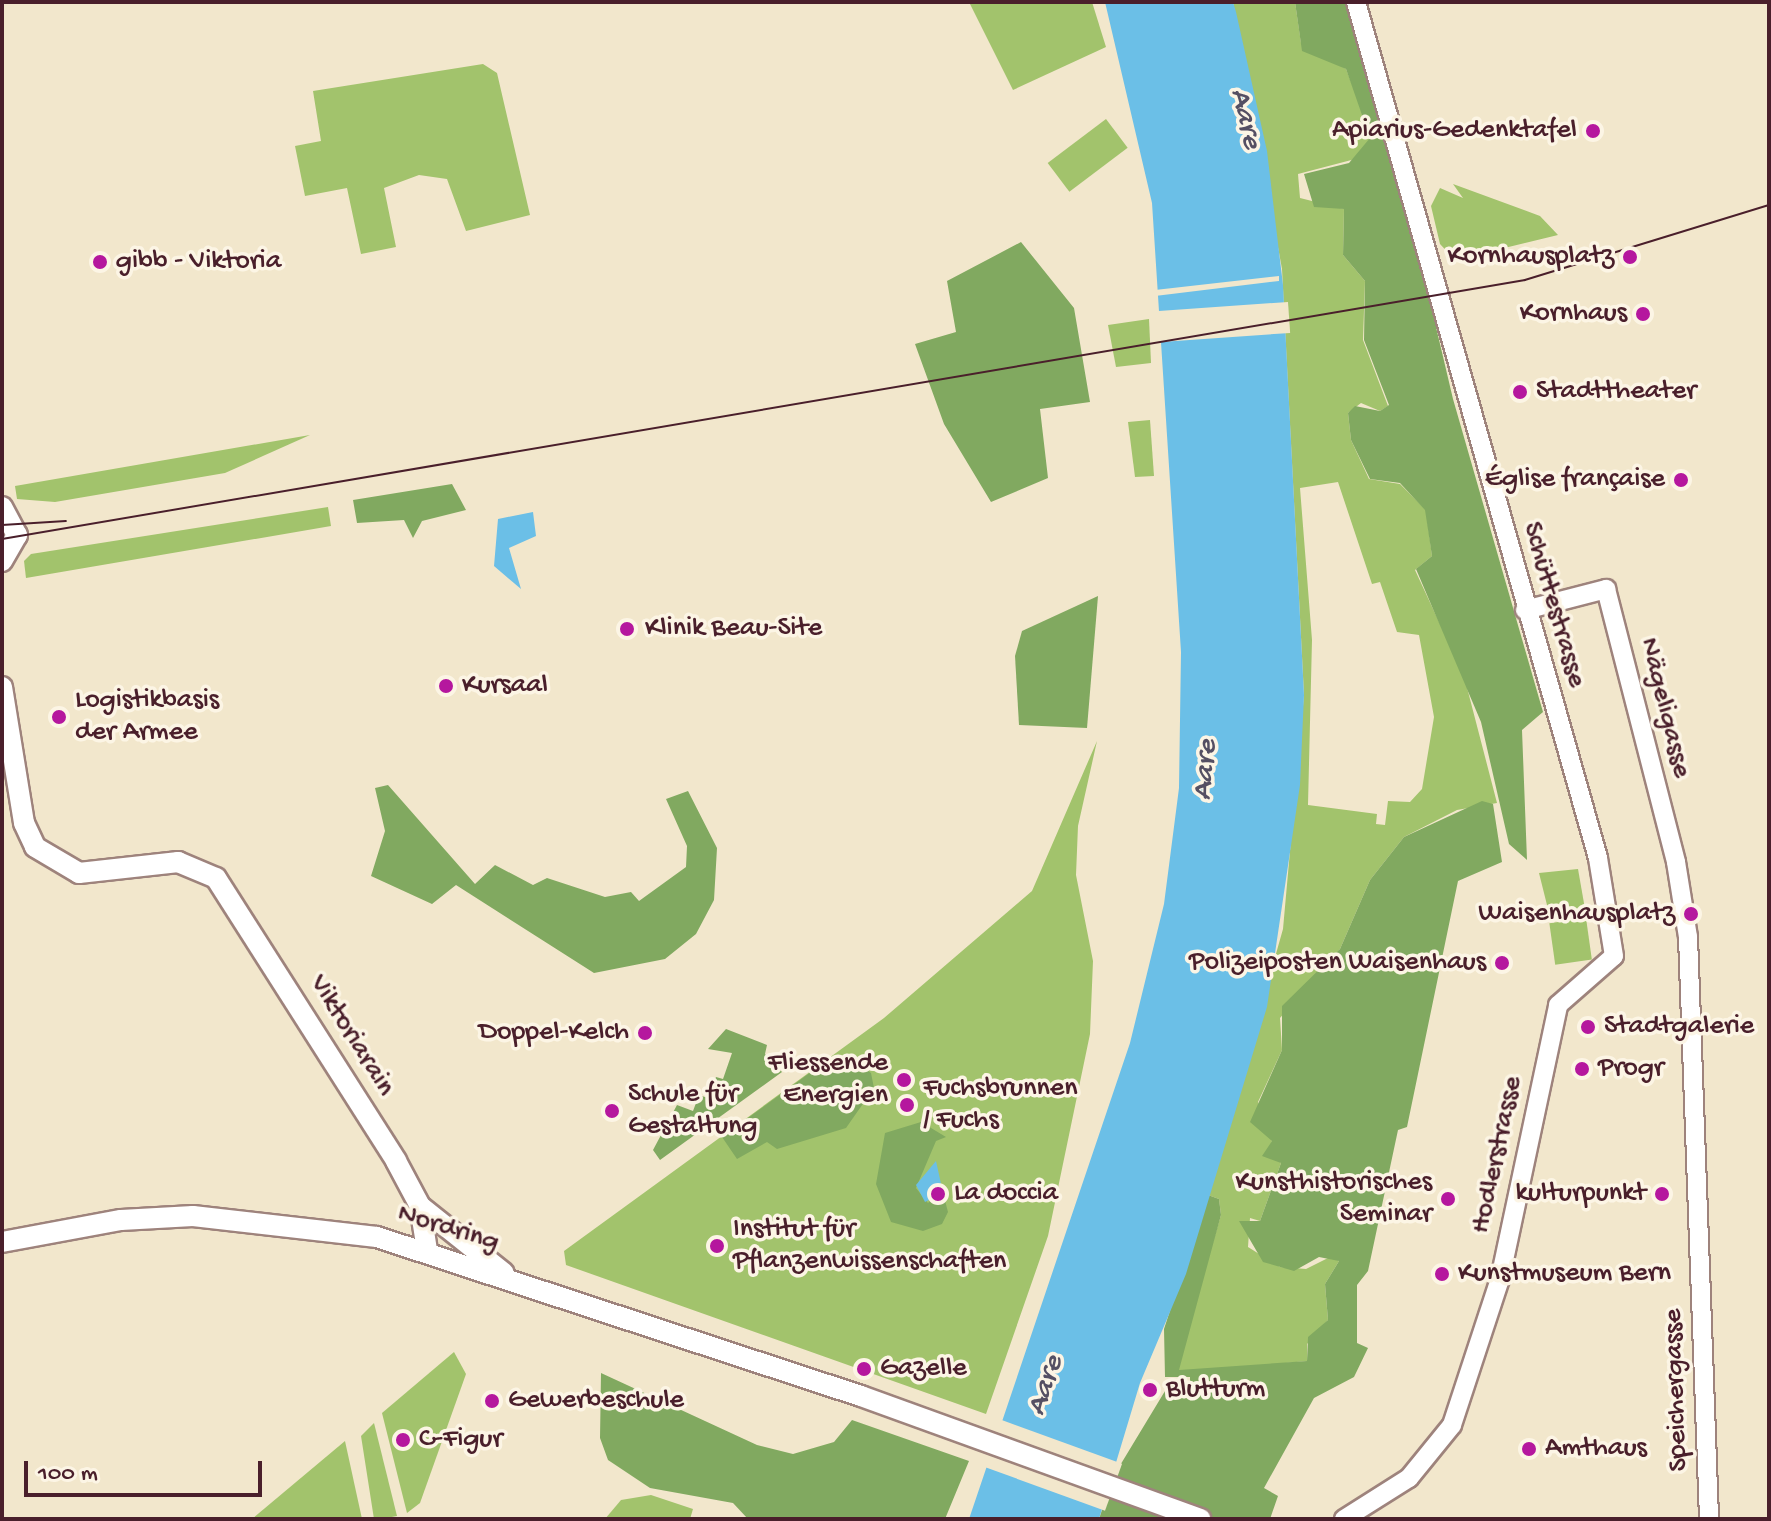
<!DOCTYPE html>
<html>
<head>
<meta charset="utf-8">
<style>
	body { margin:0 }
	#map { position:relative; width:1771px; height:1521px; overflow:hidden; background:#f2e7cc; font-family:"Gochi Hand",sans-serif }
	div>[style] { position:absolute }
	.green>* { inset:0; background:#a2c36c; transform-origin:0 0 }
	.forest>* { inset:0; background:#81a960 }
	.water>* { inset:0; background:#6bbfe7 }
	.pier>* { inset:0; background:#f2e7cc; transform-origin:0 0 }
	.roads { filter:drop-shadow(2px 0 #9e837c) drop-shadow(-2px 0 #9e837c) drop-shadow(0 2px #9e837c) drop-shadow(0 -2px #9e837c) }
	.tertiary>* { height:18px; margin:-9px; padding:0 9px; transform-origin:9px; border-radius:9px; background:#fff }
	.secondary>* { height:20px; margin:-10px; padding:0 10px; transform-origin:10px; border-radius:10px; background:#fff }
	.tram>* { height:2px; margin:-1px; padding:0 1px; transform-origin:1px; border-radius:1px; background:#4a1f2b }
	.dots>* { width:22px; height:22px; translate:-50% -50%; box-sizing:border-box; border:4px solid #fcf5e5; border-radius:50% }
	span { translate:-50% -50%; white-space:nowrap; text-align:center; line-height:1.15; -webkit-text-stroke:7px #fcf5e5; paint-order:stroke }
	.poi-label { font-size:28px; color:#4a1f2b }
	.right { translate:-100% -50%; text-align:right }
	.left { translate:0 -50%; text-align:left }
	.street-label { font-size:28px; color:#4a1f2b }
	.water-label { font-size:30px; color:#544f63; font-style:italic }
	.frame { position:absolute; inset:0; border:4px solid #4a1f2b; pointer-events:none }
	.scale { position:absolute; left:24px; top:1461px; width:238px; height:36px; box-sizing:border-box; border:4px solid #4a1f2b; border-top:0; padding-left:10px; font-size:24px; line-height:28px; white-space:nowrap; color:#4a1f2b; -webkit-text-stroke:6px #fcf5e5; paint-order:stroke }
</style>
</head>
<body>
<div id="map">
	<div class="green">
		<i style="clip-path:polygon(969px 2px,1092px 2px,1106px 47px,1013px 90px)"></i>
		<i style="clip-path:polygon(evenodd,1233px 2px,1295px 2px,1301px 43px,1346px 69px,1368px 125px,1370px 138px,1359px 158px,1298px 174px,1300px 198px,1344px 209px,1343px 255px,1365px 281px,1363px 340px,1388px 406px,1380px 411px,1361px 403px,1348px 413px,1351px 440px,1369px 479px,1400px 484px,1426px 510px,1432px 556px,1415px 570px,1464px 676px,1497px 803px,1457px 810px,1404px 837px,1370px 880px,1340px 949px,1280px 1018px,1282px 1050px,1258px 1102px,1272px 1141px,1269px 1152px,1281px 1163px,1260px 1221px,1250px 1218px,1248px 1247px,1280px 1267px,1306px 1269px,1332px 1256px,1339px 1261px,1325px 1284px,1328px 1320px,1307px 1344px,1307px 1361px,1189px 1372px,1179px 1370px,1179px 1356px,1221px 1215px,1219px 1199px,1208px 1195px,1283px 929px,1304px 695px,1282px 269px,1233px 2px,1338px 482px,1372px 584px,1380px 582px,1397px 632px,1419px 635px,1434px 717px,1422px 789px,1410px 802px,1388px 801px,1385px 825px,1376px 824px,1377px 814px,1308px 805px,1312px 640px,1300px 488px,1338px 482px)"></i>
		<i style="clip-path:polygon(483px 64px,497px 73px,530px 215px,466px 231px,447px 179px,419px 175px,384px 188px,396px 247px,361px 254px,347px 188px,305px 196px,295px 146px,321px 141px,313px 91px)"></i>
		<i style="left:1106px;top:119px;width:36px;height:73px;rotate:53deg"></i>
		<i style="clip-path:polygon(1453px 184px,1540px 216px,1558px 235px,1455px 260px,1440px 244px,1431px 206px,1440px 188px,1463px 198px)"></i>
		<i style="clip-path:polygon(1149px 319px,1151px 363px,1116px 367px,1108px 325px)"></i>
		<i style="clip-path:polygon(1150px 420px,1154px 476px,1135px 477px,1128px 422px)"></i>
		<i style="clip-path:polygon(310px 435px,225px 473px,55px 502px,17px 499px,15px 486px)"></i>
		<i style="clip-path:polygon(328px 507px,331px 526px,26px 578px,24px 561px,31px 554px)"></i>
		<i style="clip-path:polygon(1097px 741px,1078px 826px,1076px 875px,1093px 961px,1090px 1034px,1048px 1236px,986px 1414px,566px 1265px,564px 1251px,884px 1018px,1032px 891px)"></i>
		<i style="clip-path:polygon(1578px 869px,1585px 909px,1549px 913px,1539px 873px)"></i>
		<i style="left:1586px;top:918px;width:42px;height:37px;rotate:82deg"></i>
		<i style="clip-path:polygon(454px 1352px,466px 1374px,420px 1503px,407px 1513px,382px 1413px)"></i>
		<i style="clip-path:polygon(374px 1423px,397px 1516px,381px 1519px,374px 1519px,361px 1436px)"></i>
		<i style="clip-path:polygon(345px 1441px,362px 1519px,252px 1519px)"></i>
		<i style="clip-path:polygon(651px 1495px,693px 1509px,690px 1519px,605px 1519px,621px 1500px)"></i>
	</div>
	<div class="forest">
		<i style="clip-path:polygon(1295px 2px,1353px 2px,1443px 325px,1436px 327px,1453px 399px,1543px 712px,1522px 730px,1527px 860px,1509px 844px,1481px 722px,1416px 569px,1432px 556px,1425px 510px,1400px 483px,1370px 479px,1351px 440px,1348px 413px,1355px 406px,1380px 411px,1389px 405px,1364px 340px,1365px 281px,1343px 255px,1344px 209px,1314px 207px,1304px 174px,1349px 163px,1370px 138px,1346px 69px,1302px 51px)"></i>
		<i style="clip-path:polygon(1021px 242px,1074px 308px,1090px 402px,1040px 409px,1048px 478px,991px 502px,944px 424px,915px 344px,956px 332px,947px 281px)"></i>
		<i style="clip-path:polygon(452px 484px,466px 510px,422px 521px,413px 538px,404px 520px,357px 523px,353px 500px)"></i>
		<i style="clip-path:polygon(1098px 596px,1087px 728px,1019px 725px,1015px 656px,1022px 631px)"></i>
		<i style="clip-path:polygon(388px 785px,475px 884px,495px 865px,533px 885px,547px 878px,605px 897px,631px 892px,639px 901px,686px 867px,687px 846px,666px 799px,688px 791px,717px 848px,714px 900px,696px 934px,665px 959px,594px 973px,456px 885px,432px 904px,371px 876px,385px 831px,375px 788px)"></i>
		<i style="clip-path:polygon(1482px 801px,1493px 804px,1502px 862px,1458px 881px,1407px 1127px,1398px 1130px,1368px 1271px,1357px 1285px,1357px 1343px,1368px 1348px,1354px 1377px,1314px 1398px,1264px 1488px,1278px 1496px,1270px 1519px,1099px 1519px,1113px 1477px,1165px 1391px,1190px 1391px,1190px 1377px,1165px 1377px,1164px 1329px,1208px 1195px,1219px 1199px,1221px 1215px,1179px 1370px,1307px 1361px,1308px 1337px,1328px 1320px,1325px 1284px,1339px 1261px,1319px 1257px,1294px 1271px,1263px 1262px,1239px 1221px,1260px 1221px,1281px 1163px,1262px 1156px,1272px 1141px,1250px 1122px,1282px 1050px,1282px 1006px,1340px 949px,1370px 880px,1404px 837px)"></i>
		<i style="clip-path:polygon(726px 1029px,767px 1045px,765px 1054px,782px 1072px,660px 1160px,653px 1150px,677px 1105px,693px 1111px,699px 1095px,708px 1098px,716px 1077px,723px 1079px,732px 1053px,708px 1049px)"></i>
		<i style="clip-path:polygon(826px 1061px,856px 1062px,871px 1073px,874px 1088px,846px 1128px,777px 1149px,767px 1142px,737px 1159px,722px 1137px)"></i>
		<i style="clip-path:polygon(921px 1122px,946px 1137px,936px 1141px,916px 1188px,928px 1203px,942px 1189px,948px 1212px,942px 1224px,923px 1231px,891px 1222px,876px 1184px,885px 1133px)"></i>
		<i style="clip-path:polygon(601px 1373px,757px 1445px,793px 1454px,834px 1442px,852px 1420px,969px 1461px,945px 1519px,748px 1519px,733px 1503px,650px 1488px,608px 1460px,600px 1438px)"></i>
	</div>
	<div class="water">
		<i style="clip-path:polygon(1105px 2px,1233px 2px,1236px 12px,1267px 151px,1283px 285px,1304px 695px,1300px 785px,1267px 1007px,1186px 1274px,1140px 1383px,1099px 1519px,969px 1519px,1130px 1043px,1164px 904px,1179px 788px,1181px 652px,1152px 203px)"></i>
		<i style="clip-path:polygon(533px 512px,536px 536px,509px 548px,521px 589px,494px 566px,498px 519px)"></i>
		<i style="clip-path:polygon(936px 1161px,943px 1193px,925px 1202px,916px 1185px)"></i>
	</div>
	<div class="pier">
		<i style="clip-path:polygon(1279px 276px,1279px 281px,1155px 296px,1155px 290px)"></i>
		<i style="left:1288px;top:302px;width:31px;height:133px;rotate:86deg"></i>
		<i style="left:999px;top:1419px;width:131px;height:50px;rotate:20deg"></i>
	</div>
	<div class="roads">
		<div class="tertiary">
			<i style="left:1525px;top:610px;width:84px;rotate:-14.5deg"></i>
			<i style="left:1606px;top:589px;width:282px;rotate:75.6deg"></i>
			<i style="left:1676px;top:862px;width:76px;rotate:80.9deg"></i>
			<i style="left:1688px;top:937px;width:582px;rotate:87.93deg"></i>
			<i style="left:1344px;top:1519px;width:77px;rotate:-32.2deg"></i>
			<i style="left:1409px;top:1478px;width:68px;rotate:-50.9deg"></i>
			<i style="left:1452px;top:1425px;width:154px;rotate:-71.8deg"></i>
			<i style="left:1500px;top:1279px;width:280px;rotate:-78deg"></i>
			<i style="left:1558px;top:1005px;width:74px;rotate:-41.2deg"></i>
			<i style="left:1614px;top:956px;width:99px;rotate:-99.3deg"></i>
			<i style="left:1598px;top:858px;width:890px;rotate:-105.79deg"></i>
		</div>
		<div class="secondary">
			<i style="left:2px;top:507px;width:32px;rotate:62deg"></i>
			<i style="left:17px;top:535px;width:30px;rotate:120deg"></i>
			<i style="left:2px;top:687px;width:138px;rotate:80.8deg"></i>
			<i style="left:24px;top:823px;width:26px;rotate:65deg"></i>
			<i style="left:35px;top:847px;width:51px;rotate:30.6deg"></i>
			<i style="left:79px;top:873px;width:100px;rotate:-6.3deg"></i>
			<i style="left:178px;top:862px;width:41px;rotate:22.8deg"></i>
			<i style="left:216px;top:878px;width:335px;rotate:57.5deg"></i>
			<i style="left:396px;top:1161px;width:51px;rotate:61.9deg"></i>
			<i style="left:420px;top:1206px;width:45px;rotate:81deg"></i>
			<i style="left:420px;top:1206px;width:107px;rotate:38.6deg"></i>
			<i style="left:2px;top:1242px;width:121px;rotate:-10.5deg"></i>
			<i style="left:121px;top:1220px;width:72px;rotate:-3.2deg"></i>
			<i style="left:193px;top:1216px;width:185px;rotate:6.5deg"></i>
			<i style="left:377px;top:1237px;width:509px;rotate:18.19deg"></i>
			<i style="left:861px;top:1396px;width:361px;rotate:19.9deg"></i>
		</div>
	</div>
	<div class="tram">
		<i style="left:2px;top:525px;width:64px;rotate:-3.6deg"></i>
		<i style="left:2px;top:539px;width:1545px;rotate:-9.65deg"></i>
		<i style="left:1525px;top:280px;width:255px;rotate:-17.1deg"></i>
	</div>
	<div class="dots">
		<i style="left:1593px;top:131px;background:#b5179e"></i>
		<i style="left:1630px;top:257px;background:#b5179e"></i>
		<i style="left:100px;top:262px;background:#b5179e"></i>
		<i style="left:1643px;top:314px;background:#b5179e"></i>
		<i style="left:1520px;top:392px;background:#b5179e"></i>
		<i style="left:1681px;top:480px;background:#b5179e"></i>
		<i style="left:627px;top:629px;background:#b5179e"></i>
		<i style="left:446px;top:686px;background:#b5179e"></i>
		<i style="left:59px;top:717px;background:#b5179e"></i>
		<i style="left:1691px;top:914px;background:#b5179e"></i>
		<i style="left:1502px;top:963px;background:#b5179e"></i>
		<i style="left:1588px;top:1027px;background:#b5179e"></i>
		<i style="left:645px;top:1033px;background:#b5179e"></i>
		<i style="left:1582px;top:1069px;background:#b5179e"></i>
		<i style="left:904px;top:1080px;background:#b5179e"></i>
		<i style="left:907px;top:1105px;background:#b5179e"></i>
		<i style="left:612px;top:1111px;background:#b5179e"></i>
		<i style="left:938px;top:1194px;background:#b5179e"></i>
		<i style="left:1662px;top:1194px;background:#b5179e"></i>
		<i style="left:1448px;top:1199px;background:#b5179e"></i>
		<i style="left:717px;top:1246px;background:#b5179e"></i>
		<i style="left:1442px;top:1274px;background:#b5179e"></i>
		<i style="left:864px;top:1369px;background:#b5179e"></i>
		<i style="left:1150px;top:1390px;background:#b5179e"></i>
		<i style="left:492px;top:1401px;background:#b5179e"></i>
		<i style="left:403px;top:1440px;background:#b5179e"></i>
		<i style="left:1529px;top:1449px;background:#b5179e"></i>
	</div>
	<div class="poi-label">
		<span class="right" style="left:1577px;top:131px">Apiarius-Gedenktafel</span>
		<span class="right" style="left:1614px;top:257px">Kornhausplatz</span>
		<span class="left" style="left:116px;top:262px">gibb - Viktoria</span>
		<span class="right" style="left:1627px;top:314px">Kornhaus</span>
		<span class="left" style="left:1536px;top:392px">Stadttheater</span>
		<span class="right" style="left:1665px;top:480px">Église française</span>
		<span class="left" style="left:645px;top:629px">Klinik Beau-Site</span>
		<span class="left" style="left:462px;top:686px">Kursaal</span>
		<span class="left" style="left:75px;top:717px">Logistikbasis<br>der Armee</span>
		<span class="right" style="left:1675px;top:914px">Waisenhausplatz</span>
		<span class="right" style="left:1486px;top:963px">Polizeiposten Waisenhaus</span>
		<span class="left" style="left:1604px;top:1027px">Stadtgalerie</span>
		<span class="right" style="left:629px;top:1033px">Doppel-Kelch</span>
		<span class="right" style="left:888px;top:1080px">Fliessende<br>Energien</span>
		<span class="left" style="left:1598px;top:1069px">Progr</span>
		<span class="left" style="left:923px;top:1105px">Fuchsbrunnen<br>/ Fuchs</span>
		<span class="left" style="left:628px;top:1111px">Schule für<br>Gestaltung</span>
		<span class="right" style="left:1432px;top:1199px">Kunsthistorisches<br>Seminar</span>
		<span class="left" style="left:954px;top:1194px">La doccia</span>
		<span class="right" style="left:1646px;top:1194px">kulturpunkt</span>
		<span class="left" style="left:733px;top:1246px">Institut für<br>Pflanzenwissenschaften</span>
		<span class="left" style="left:1458px;top:1274px">Kunstmuseum Bern</span>
		<span class="left" style="left:880px;top:1369px">Gazelle</span>
		<span class="left" style="left:1166px;top:1390px">Blutturm</span>
		<span class="left" style="left:508px;top:1401px">Gewerbeschule</span>
		<span class="left" style="left:419px;top:1440px">C-Figur</span>
		<span class="left" style="left:1545px;top:1449px">Amthaus</span>
	</div>
	<div class="street-label">
		<span style="left:1553px;top:605px;rotate:74deg">Schüttestrasse</span>
		<span style="left:1664px;top:708px;rotate:76deg">Nägeligasse</span>
		<span style="left:351px;top:1036px;rotate:58deg">Viktoriarain</span>
		<span style="left:1498px;top:1155px;rotate:-78deg">Hodlerstrasse</span>
		<span style="left:448px;top:1229px;rotate:17deg">Nordring</span>
		<span style="left:1677px;top:1390px;rotate:-92deg">Speichergasse</span>
	</div>
	<div class="water-label">
		<span style="left:1244px;top:119px;rotate:77deg">Aare</span>
		<span style="left:1207px;top:770px;rotate:-85deg">Aare</span>
		<span style="left:1047px;top:1386px;rotate:-71deg">Aare</span>
	</div>
	<div class="frame"></div>
	<div class="scale">100 m</div>
</div>
</body>
</html>
